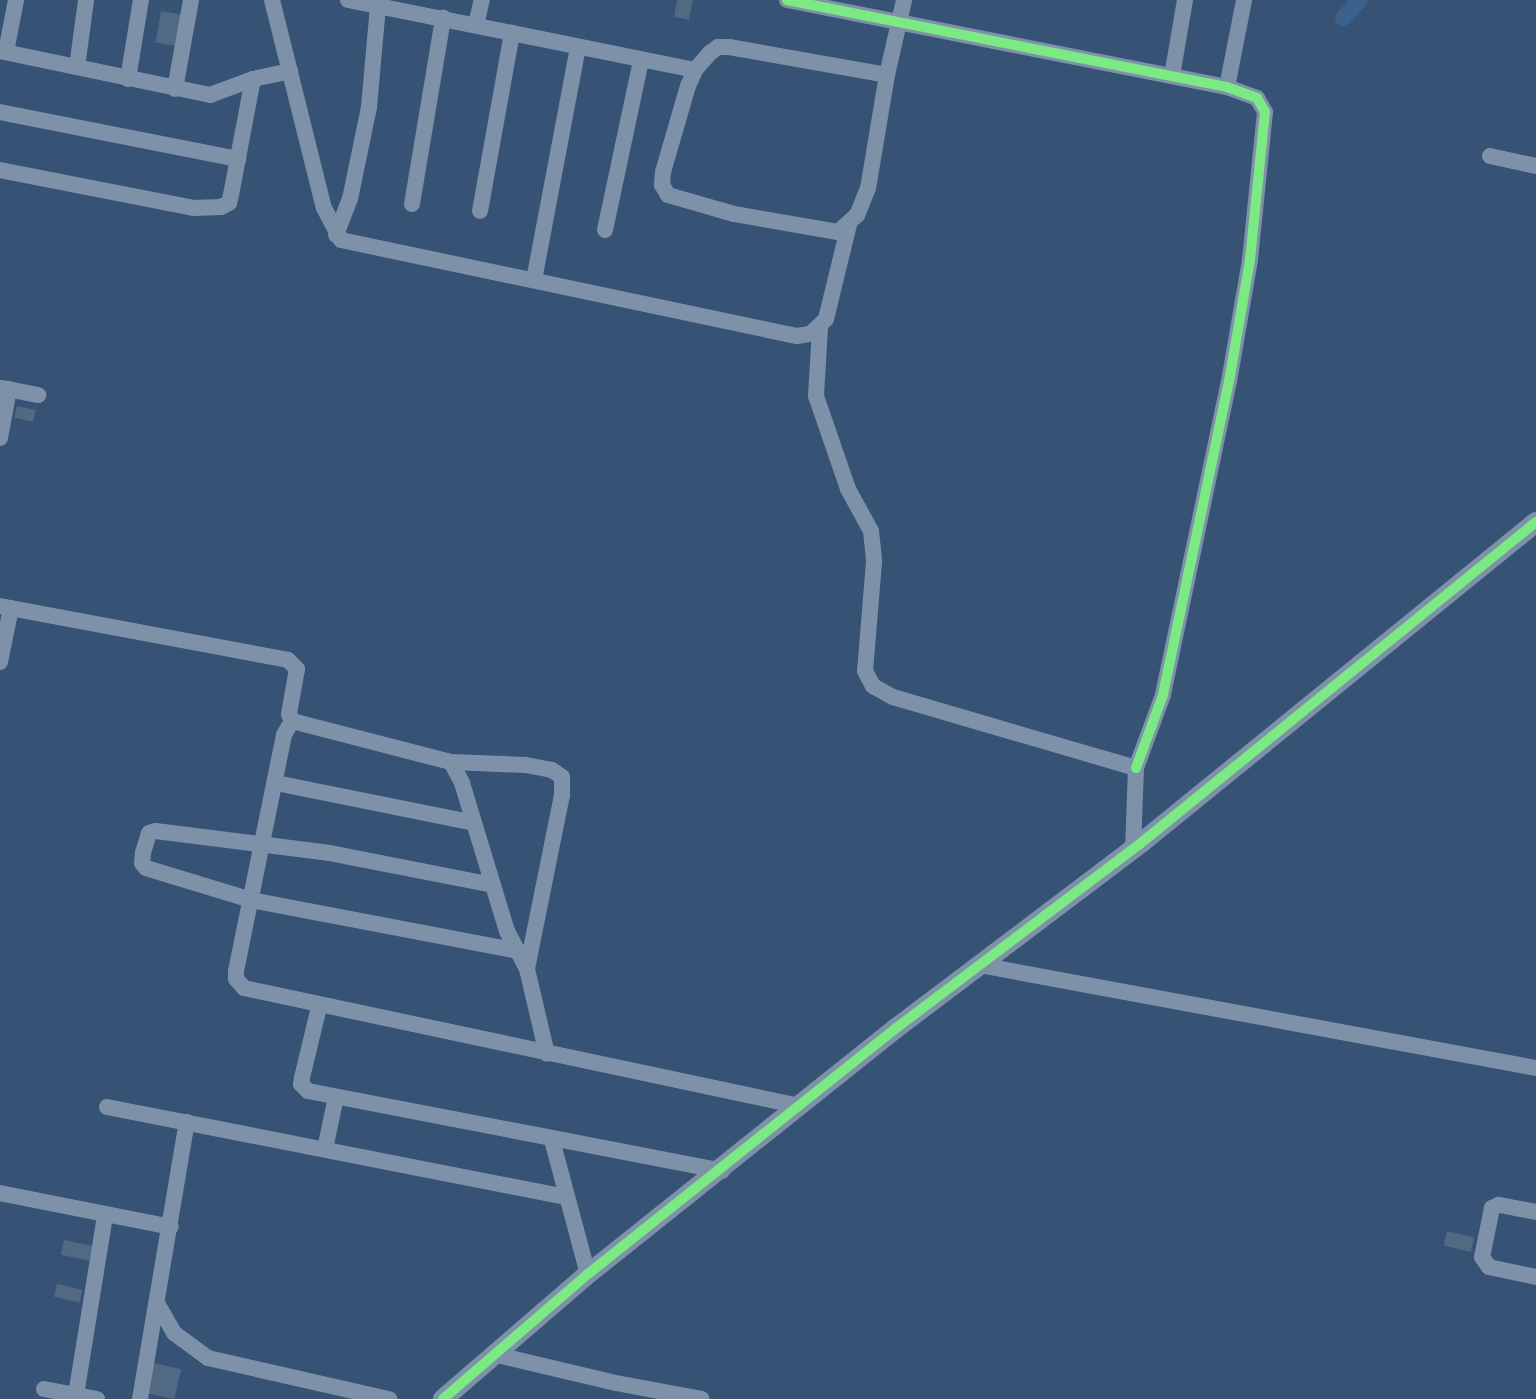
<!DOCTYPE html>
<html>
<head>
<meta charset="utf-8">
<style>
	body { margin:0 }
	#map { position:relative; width:1536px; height:1399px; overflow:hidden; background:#365274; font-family:Signika,sans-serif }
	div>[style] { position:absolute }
	.canal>* { height:16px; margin:-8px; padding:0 8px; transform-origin:8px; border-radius:8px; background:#3b618d }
	.building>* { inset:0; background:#526984; transform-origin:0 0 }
	.minor>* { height:16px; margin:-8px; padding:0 8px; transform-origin:8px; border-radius:8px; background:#7d92a8 }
	.tertiary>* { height:20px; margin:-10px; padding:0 10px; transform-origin:10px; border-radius:10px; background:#7d92a8 }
	.cycleway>* { height:10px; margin:-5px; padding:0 5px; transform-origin:5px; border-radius:5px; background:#7ce984 }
	span { translate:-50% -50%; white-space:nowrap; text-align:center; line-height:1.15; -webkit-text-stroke:6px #1b4f8f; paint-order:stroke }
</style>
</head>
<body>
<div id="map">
	<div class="canal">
		<i style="left:1343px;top:18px;width:25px;rotate:-47deg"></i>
	</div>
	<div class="building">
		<i style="clip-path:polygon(677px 0,693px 0,689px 20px,674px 17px)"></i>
		<i style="left:161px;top:11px;width:22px;height:32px;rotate:10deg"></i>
		<i style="left:17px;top:406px;width:19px;height:12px;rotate:12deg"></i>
		<i style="left:1447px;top:1231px;width:28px;height:15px;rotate:13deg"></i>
		<i style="left:64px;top:1240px;width:29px;height:15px;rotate:12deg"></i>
		<i style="left:57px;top:1284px;width:26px;height:13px;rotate:13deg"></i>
		<i style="left:150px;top:1362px;width:32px;height:31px;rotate:13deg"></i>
	</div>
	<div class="minor">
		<i style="left:272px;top:0;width:214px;rotate:76deg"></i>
		<i style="left:324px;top:208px;width:36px;rotate:62deg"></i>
		<i style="left:341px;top:240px;width:466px;rotate:11.9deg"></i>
		<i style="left:797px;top:336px;width:13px;rotate:-9deg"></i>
		<i style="left:810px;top:334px;width:22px;rotate:-43deg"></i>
		<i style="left:826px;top:319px;width:97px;rotate:-76.3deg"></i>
		<i style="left:348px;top:0;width:354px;rotate:11.4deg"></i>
		<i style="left:787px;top:0;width:449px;rotate:11.2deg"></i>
		<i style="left:1227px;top:87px;width:32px;rotate:20deg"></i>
		<i style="left:1257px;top:98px;width:16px;rotate:60deg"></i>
		<i style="left:1265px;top:112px;width:149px;rotate:95.8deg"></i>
		<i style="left:1250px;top:260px;width:123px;rotate:99.8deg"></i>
		<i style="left:1229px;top:381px;width:321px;rotate:101.9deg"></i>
		<i style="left:1163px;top:695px;width:78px;rotate:110.3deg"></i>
		<i style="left:476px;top:25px;width:26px;rotate:-77deg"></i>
		<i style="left:0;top:51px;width:215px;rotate:11.8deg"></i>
		<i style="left:210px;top:95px;width:46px;rotate:-20.4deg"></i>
		<i style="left:253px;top:79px;width:38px;rotate:-12deg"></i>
		<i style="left:6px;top:52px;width:53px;rotate:-79.1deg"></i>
		<i style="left:77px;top:67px;width:68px;rotate:-82.3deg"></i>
		<i style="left:887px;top:75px;width:115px;rotate:99.5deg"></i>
		<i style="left:868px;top:188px;width:29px;rotate:112deg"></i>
		<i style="left:857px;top:215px;width:25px;rotate:138deg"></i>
		<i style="left:838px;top:232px;width:106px;rotate:-170.2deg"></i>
		<i style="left:734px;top:214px;width:69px;rotate:-163.9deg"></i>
		<i style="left:668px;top:195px;width:12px;rotate:-121deg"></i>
		<i style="left:662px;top:185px;width:13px;rotate:-86deg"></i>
		<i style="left:663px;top:172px;width:90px;rotate:-73.8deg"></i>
		<i style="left:688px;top:86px;width:17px;rotate:-66deg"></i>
		<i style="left:695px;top:70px;width:23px;rotate:-49deg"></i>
		<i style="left:710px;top:53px;width:10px;rotate:-37deg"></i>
		<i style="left:718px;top:47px;width:11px"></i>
		<i style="left:729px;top:47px;width:160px;rotate:10deg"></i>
		<i style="left:887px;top:75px;width:77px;rotate:-77.2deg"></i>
		<i style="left:1172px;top:76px;width:77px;rotate:-80.3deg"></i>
		<i style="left:128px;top:79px;width:80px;rotate:-80.7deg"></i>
		<i style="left:1227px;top:87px;width:89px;rotate:-78.9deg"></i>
		<i style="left:175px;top:89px;width:90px;rotate:-79.8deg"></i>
		<i style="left:0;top:112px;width:243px;rotate:11.2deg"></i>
		<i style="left:1490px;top:156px;width:47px;rotate:12.3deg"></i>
		<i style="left:0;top:170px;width:197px;rotate:11.1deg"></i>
		<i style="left:193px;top:208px;width:28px;rotate:-2deg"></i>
		<i style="left:221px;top:207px;width:9px;rotate:-27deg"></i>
		<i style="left:229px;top:203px;width:8px;rotate:-76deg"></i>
		<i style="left:231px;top:195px;width:118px;rotate:-79.3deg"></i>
		<i style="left:412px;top:204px;width:189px;rotate:-80.5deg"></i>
		<i style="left:480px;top:211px;width:181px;rotate:-79.8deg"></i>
		<i style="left:605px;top:230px;width:174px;rotate:-78deg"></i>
		<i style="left:336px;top:235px;width:39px;rotate:-69deg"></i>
		<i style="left:350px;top:199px;width:94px;rotate:-78.3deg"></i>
		<i style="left:369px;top:107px;width:101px;rotate:-84.9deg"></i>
		<i style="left:534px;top:280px;width:237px;rotate:-79.3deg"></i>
		<i style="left:820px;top:328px;width:68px;rotate:93.4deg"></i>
		<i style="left:816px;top:396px;width:98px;rotate:71deg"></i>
		<i style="left:848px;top:489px;width:48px;rotate:61.3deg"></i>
		<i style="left:871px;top:531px;width:31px;rotate:84deg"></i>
		<i style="left:874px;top:562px;width:109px;rotate:94.7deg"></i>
		<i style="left:865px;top:671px;width:17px;rotate:62deg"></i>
		<i style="left:873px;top:686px;width:23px;rotate:29deg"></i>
		<i style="left:893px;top:697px;width:253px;rotate:16.3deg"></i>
		<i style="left:1136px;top:768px;width:81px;rotate:92.1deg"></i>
		<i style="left:2px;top:388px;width:37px;rotate:11deg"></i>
		<i style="left:0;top:438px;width:50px;rotate:-79.6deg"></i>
		<i style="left:0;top:606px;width:293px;rotate:10.6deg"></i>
		<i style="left:288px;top:660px;width:13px;rotate:45deg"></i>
		<i style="left:297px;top:669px;width:46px;rotate:100.1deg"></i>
		<i style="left:289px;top:714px;width:8px;rotate:67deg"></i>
		<i style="left:292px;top:721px;width:164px;rotate:14.5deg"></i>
		<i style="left:451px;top:762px;width:24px;rotate:62deg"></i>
		<i style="left:462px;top:783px;width:155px;rotate:73.1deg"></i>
		<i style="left:507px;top:931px;width:43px;rotate:62.2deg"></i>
		<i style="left:527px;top:969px;width:87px;rotate:76.8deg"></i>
		<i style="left:0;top:662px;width:55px;rotate:-78.5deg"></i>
		<i style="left:292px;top:721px;width:16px;rotate:120deg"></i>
		<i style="left:284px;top:735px;width:241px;rotate:101.5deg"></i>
		<i style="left:236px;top:971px;width:8px;rotate:90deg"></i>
		<i style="left:236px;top:979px;width:12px;rotate:48deg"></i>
		<i style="left:244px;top:988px;width:567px;rotate:12deg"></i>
		<i style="left:451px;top:762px;width:75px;rotate:2.3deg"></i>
		<i style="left:526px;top:765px;width:26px;rotate:11deg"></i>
		<i style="left:552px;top:770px;width:12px;rotate:35deg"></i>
		<i style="left:562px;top:777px;width:18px;rotate:90deg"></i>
		<i style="left:562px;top:795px;width:177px;rotate:101.4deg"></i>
		<i style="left:276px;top:783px;width:202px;rotate:11.4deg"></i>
		<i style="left:493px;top:885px;width:166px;rotate:-168.9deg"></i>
		<i style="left:330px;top:853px;width:176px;rotate:-172.8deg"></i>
		<i style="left:155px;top:831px;width:6px;rotate:162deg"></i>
		<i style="left:149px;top:833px;width:21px;rotate:107deg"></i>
		<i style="left:143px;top:853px;width:10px;rotate:96deg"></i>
		<i style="left:142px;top:863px;width:6px;rotate:51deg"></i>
		<i style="left:146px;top:868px;width:110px;rotate:16.9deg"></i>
		<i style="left:251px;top:900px;width:273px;rotate:10.8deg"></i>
		<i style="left:979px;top:965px;width:566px;rotate:10.48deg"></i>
		<i style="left:319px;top:1007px;width:73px;rotate:103.5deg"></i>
		<i style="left:302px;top:1078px;width:6px;rotate:99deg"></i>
		<i style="left:301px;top:1084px;width:10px;rotate:45deg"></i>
		<i style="left:308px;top:1091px;width:422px;rotate:10.9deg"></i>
		<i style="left:107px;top:1107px;width:467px;rotate:11.1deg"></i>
		<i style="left:552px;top:1140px;width:139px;rotate:75deg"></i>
		<i style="left:325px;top:1149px;width:53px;rotate:-78.1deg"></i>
		<i style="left:0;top:1193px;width:174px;rotate:11.2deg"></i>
		<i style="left:1536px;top:1212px;width:38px;rotate:-169deg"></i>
		<i style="left:1499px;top:1205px;width:8px;rotate:157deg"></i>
		<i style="left:1492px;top:1208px;width:50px;rotate:101.5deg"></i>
		<i style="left:1482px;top:1257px;width:12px;rotate:55deg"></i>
		<i style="left:1489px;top:1267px;width:48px;rotate:12deg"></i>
		<i style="left:158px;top:1305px;width:32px;rotate:60deg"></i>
		<i style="left:174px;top:1333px;width:42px;rotate:36.3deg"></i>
		<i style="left:208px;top:1358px;width:186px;rotate:12.8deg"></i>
		<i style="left:493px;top:1354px;width:126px;rotate:13.3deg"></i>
		<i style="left:616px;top:1383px;width:87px;rotate:10.5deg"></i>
		<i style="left:44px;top:1389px;width:54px;rotate:10.7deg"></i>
		<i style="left:76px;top:1395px;width:182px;rotate:-80.8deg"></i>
		<i style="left:140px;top:1399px;width:281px;rotate:-80.4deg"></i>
	</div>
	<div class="tertiary">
		<i style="left:443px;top:1399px;width:191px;rotate:-40.8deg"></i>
		<i style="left:588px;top:1274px;width:393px;rotate:-38.6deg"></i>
		<i style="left:895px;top:1029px;width:308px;rotate:-37.1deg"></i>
		<i style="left:1141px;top:843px;width:509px;rotate:-39.1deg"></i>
	</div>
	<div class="cycleway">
		<i style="left:787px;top:0;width:449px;rotate:11.2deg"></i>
		<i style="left:1227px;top:87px;width:32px;rotate:20deg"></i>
		<i style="left:1257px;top:98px;width:16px;rotate:60deg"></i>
		<i style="left:1265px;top:112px;width:149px;rotate:95.8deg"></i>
		<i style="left:1250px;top:260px;width:123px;rotate:99.8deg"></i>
		<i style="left:1229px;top:381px;width:321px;rotate:101.9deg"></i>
		<i style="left:1163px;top:695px;width:78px;rotate:110.3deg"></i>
		<i style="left:443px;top:1399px;width:191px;rotate:-40.8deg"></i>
		<i style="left:588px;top:1274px;width:393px;rotate:-38.6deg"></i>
		<i style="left:895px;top:1029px;width:308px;rotate:-37.1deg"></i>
		<i style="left:1141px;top:843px;width:509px;rotate:-39.1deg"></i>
	</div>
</div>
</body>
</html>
